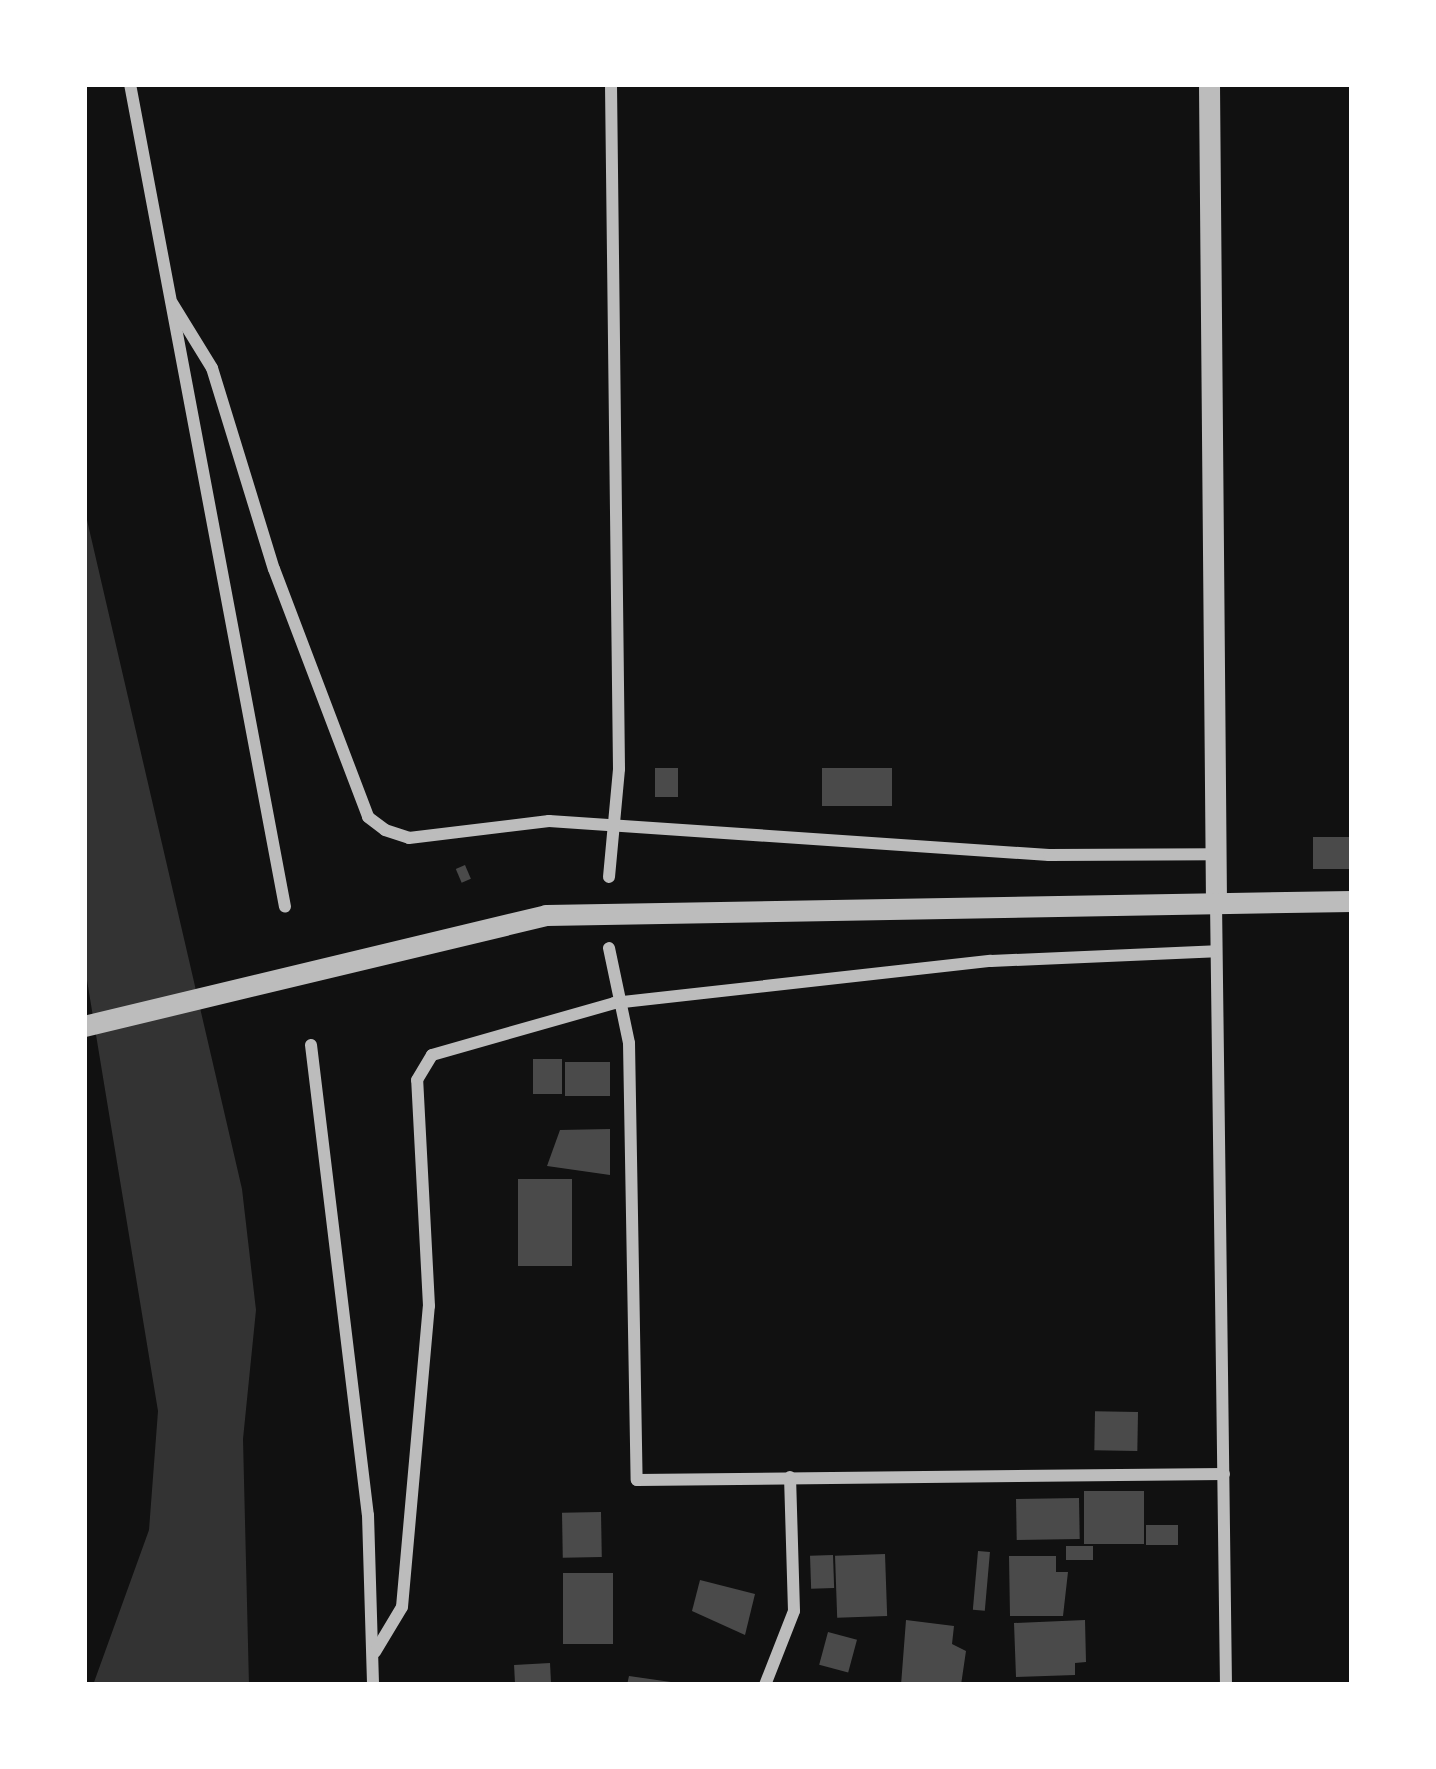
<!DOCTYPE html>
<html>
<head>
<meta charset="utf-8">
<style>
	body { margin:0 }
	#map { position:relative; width:1436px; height:1769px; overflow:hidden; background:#111; font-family:Lora,serif }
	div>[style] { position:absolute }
	.water>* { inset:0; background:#333 }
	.building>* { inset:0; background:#4a4a4a; transform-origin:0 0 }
	.minor>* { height:12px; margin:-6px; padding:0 6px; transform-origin:6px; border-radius:6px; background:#bcbcbc }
	.tertiary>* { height:21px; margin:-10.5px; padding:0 10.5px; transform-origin:10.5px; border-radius:10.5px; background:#bcbcbc }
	span { translate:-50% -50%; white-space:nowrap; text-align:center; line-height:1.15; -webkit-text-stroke:12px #fff; paint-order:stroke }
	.frame { position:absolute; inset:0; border:87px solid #fff; pointer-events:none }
</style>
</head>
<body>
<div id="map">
	<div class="water">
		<i style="clip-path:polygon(84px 507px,242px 1189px,256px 1310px,243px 1439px,249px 1685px,93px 1685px,149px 1530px,158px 1411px,84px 962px)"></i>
	</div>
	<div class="building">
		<i style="left:678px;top:768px;width:29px;height:23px;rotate:90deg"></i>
		<i style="left:822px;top:768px;width:70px;height:38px"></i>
		<i style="left:1313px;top:837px;width:39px;height:32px"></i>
		<i style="left:465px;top:865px;width:15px;height:10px;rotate:67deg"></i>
		<i style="left:562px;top:1059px;width:35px;height:29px;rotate:90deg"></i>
		<i style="left:610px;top:1062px;width:34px;height:45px;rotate:90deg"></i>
		<i style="clip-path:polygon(610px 1129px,610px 1175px,547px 1166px,560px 1130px)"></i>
		<i style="left:518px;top:1179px;width:54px;height:87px"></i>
		<i style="left:1138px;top:1412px;width:39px;height:43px;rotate:91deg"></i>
		<i style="left:1144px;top:1491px;width:53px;height:60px;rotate:90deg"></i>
		<i style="left:1079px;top:1498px;width:41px;height:63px;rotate:89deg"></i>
		<i style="left:601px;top:1512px;width:45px;height:39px;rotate:89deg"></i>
		<i style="left:1146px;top:1525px;width:32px;height:20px"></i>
		<i style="left:1093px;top:1546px;width:14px;height:27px;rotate:90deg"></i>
		<i style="left:978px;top:1551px;width:12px;height:59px;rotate:5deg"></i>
		<i style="left:885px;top:1554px;width:62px;height:50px;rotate:88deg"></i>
		<i style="left:833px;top:1555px;width:33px;height:23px;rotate:88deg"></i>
		<i style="clip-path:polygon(1009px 1556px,1056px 1556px,1056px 1572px,1068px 1572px,1063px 1616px,1010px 1616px)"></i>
		<i style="left:613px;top:1573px;width:71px;height:50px;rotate:90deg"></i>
		<i style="clip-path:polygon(700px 1580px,755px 1594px,745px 1635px,692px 1611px)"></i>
		<i style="clip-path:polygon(906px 1620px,954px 1626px,952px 1644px,966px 1651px,961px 1685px,901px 1685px)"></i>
		<i style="clip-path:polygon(1085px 1620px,1086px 1662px,1075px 1663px,1075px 1675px,1016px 1677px,1014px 1623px)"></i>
		<i style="left:828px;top:1632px;width:30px;height:34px;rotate:15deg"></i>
		<i style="left:550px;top:1663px;width:22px;height:36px;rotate:87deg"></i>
		<i style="clip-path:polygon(629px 1676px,671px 1682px,671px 1685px,627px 1685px)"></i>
	</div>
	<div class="minor">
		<i style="left:130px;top:84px;width:837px;rotate:79.33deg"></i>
		<i style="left:172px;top:303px;width:76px;rotate:58.4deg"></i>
		<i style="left:212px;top:368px;width:210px;rotate:72.9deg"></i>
		<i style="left:274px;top:569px;width:265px;rotate:69.2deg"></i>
		<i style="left:368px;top:817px;width:21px;rotate:37deg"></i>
		<i style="left:385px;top:830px;width:25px;rotate:18deg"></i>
		<i style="left:409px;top:838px;width:141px;rotate:-6.9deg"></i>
		<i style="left:549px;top:821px;width:501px;rotate:3.89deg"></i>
		<i style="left:1049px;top:855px;width:166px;rotate:-0.3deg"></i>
		<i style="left:609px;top:877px;width:108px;rotate:-84.7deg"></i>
		<i style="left:619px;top:769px;width:685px;rotate:-90.67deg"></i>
		<i style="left:1216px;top:902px;width:783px;rotate:89.27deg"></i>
		<i style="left:609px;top:948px;width:97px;rotate:78.1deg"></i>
		<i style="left:629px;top:1043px;width:437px;rotate:89deg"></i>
		<i style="left:637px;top:1480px;width:587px;rotate:-0.59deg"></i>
		<i style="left:311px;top:1045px;width:473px;rotate:83.1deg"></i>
		<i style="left:368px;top:1515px;width:170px;rotate:88.3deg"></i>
		<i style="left:375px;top:1652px;width:52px;rotate:-59deg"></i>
		<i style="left:402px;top:1607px;width:302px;rotate:-84.9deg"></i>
		<i style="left:429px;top:1306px;width:226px;rotate:-93deg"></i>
		<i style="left:417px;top:1080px;width:29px;rotate:-59deg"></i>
		<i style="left:432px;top:1055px;width:189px;rotate:-15.9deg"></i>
		<i style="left:614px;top:1003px;width:379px;rotate:-6.4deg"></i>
		<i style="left:991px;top:961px;width:225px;rotate:-2.5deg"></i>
		<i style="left:765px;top:1685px;width:79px;rotate:-68.6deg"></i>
		<i style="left:794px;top:1611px;width:134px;rotate:-91.7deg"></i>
	</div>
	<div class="tertiary">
		<i style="left:1209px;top:84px;width:818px;rotate:89.51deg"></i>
		<i style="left:84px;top:1026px;width:475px;rotate:-13.5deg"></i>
		<i style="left:546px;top:915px;width:806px;rotate:-1deg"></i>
	</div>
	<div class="frame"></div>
</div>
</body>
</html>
